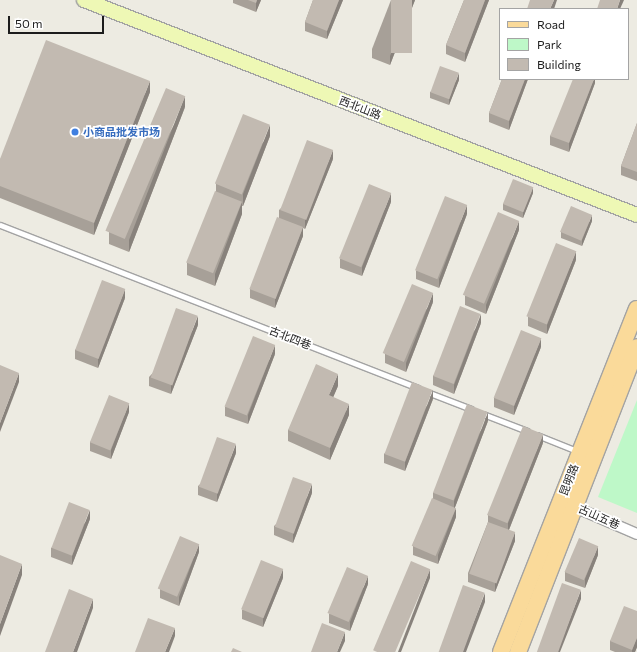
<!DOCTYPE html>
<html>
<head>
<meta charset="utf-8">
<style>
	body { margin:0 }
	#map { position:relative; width:637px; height:652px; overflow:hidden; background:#edebe2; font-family:Commissioner,"Noto Sans SC",sans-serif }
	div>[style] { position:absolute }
	.park>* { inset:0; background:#bef8c8 }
	.roads { filter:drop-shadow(1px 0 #a3a3a3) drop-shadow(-1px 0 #a3a3a3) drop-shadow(0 1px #a3a3a3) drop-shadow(0 -1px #a3a3a3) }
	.lane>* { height:5px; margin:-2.5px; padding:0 2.5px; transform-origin:2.5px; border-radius:2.5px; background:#fff }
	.street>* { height:10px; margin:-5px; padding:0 5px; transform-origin:5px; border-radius:5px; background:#fff }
	.secondary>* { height:14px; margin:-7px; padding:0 7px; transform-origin:7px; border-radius:7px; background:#eef8b5 }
	.primary>* { height:16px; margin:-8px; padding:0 8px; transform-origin:8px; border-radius:8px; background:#fada9a }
	.wall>* { inset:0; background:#a7a098 }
	.shaded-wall>* { inset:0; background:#88827c }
	.building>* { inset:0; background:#c2bab1; transform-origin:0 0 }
	.dots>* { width:11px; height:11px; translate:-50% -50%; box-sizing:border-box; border:2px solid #fff; border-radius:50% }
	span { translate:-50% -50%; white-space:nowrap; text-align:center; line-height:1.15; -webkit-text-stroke:3.5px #fff; paint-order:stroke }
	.street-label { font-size:11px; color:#1c1c1c }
	.shop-label { font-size:11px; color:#366cbe; font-weight:700 }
	.left { translate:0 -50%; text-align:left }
	.legend { position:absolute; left:499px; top:8px; width:130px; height:72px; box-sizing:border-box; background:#fff; border:1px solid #a4a4a4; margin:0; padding:5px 7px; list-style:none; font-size:12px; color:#1c1c1c }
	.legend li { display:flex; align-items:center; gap:8px; height:20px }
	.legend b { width:20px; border:1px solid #a4a4a4 }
	.scale { position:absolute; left:8px; top:16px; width:96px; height:18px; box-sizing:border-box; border:2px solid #1c1c1c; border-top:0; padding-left:5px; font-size:12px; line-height:14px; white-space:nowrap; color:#1c1c1c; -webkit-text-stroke:3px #fff; paint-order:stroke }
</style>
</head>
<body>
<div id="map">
	<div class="park">
		<i style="clip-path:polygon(637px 400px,637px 513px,598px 497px)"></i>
	</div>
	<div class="roads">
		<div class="lane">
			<i style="left:0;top:225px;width:448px;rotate:21.3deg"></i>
			<i style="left:427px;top:392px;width:47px;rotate:21.1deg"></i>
			<i style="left:483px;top:414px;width:47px;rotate:21.1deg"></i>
			<i style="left:537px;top:435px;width:43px;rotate:21.8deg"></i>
		</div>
		<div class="street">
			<i style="left:570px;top:505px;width:73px;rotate:23.4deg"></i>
		</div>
		<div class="secondary">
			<i style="left:84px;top:0;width:593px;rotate:21.25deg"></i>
		</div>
		<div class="primary">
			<i style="left:501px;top:652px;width:369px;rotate:-68.4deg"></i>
			<i style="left:518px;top:652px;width:327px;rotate:-68.7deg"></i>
		</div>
	</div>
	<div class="wall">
		<i style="clip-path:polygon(233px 0,261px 0,256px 12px,233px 3px)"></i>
		<i style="clip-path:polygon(313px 0,343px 0,327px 39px,305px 31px,305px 22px)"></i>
		<i style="clip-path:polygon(391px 0,415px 0,390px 65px,372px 58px,372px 49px)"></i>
		<i style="clip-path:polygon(464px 0,489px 0,465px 62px,446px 54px,446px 45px)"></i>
		<i style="clip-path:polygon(502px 79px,528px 79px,509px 130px,489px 122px,489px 113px)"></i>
		<i style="clip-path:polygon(595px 79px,595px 83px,569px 152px,550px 145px,550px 136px)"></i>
		<i style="clip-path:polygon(459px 80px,449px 105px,430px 98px,430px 92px)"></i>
		<i style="clip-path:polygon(150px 92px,94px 235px,0 198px,0 159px)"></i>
		<i style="clip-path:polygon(185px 107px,129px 252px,109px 244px,109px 232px)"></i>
		<i style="clip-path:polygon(637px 123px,637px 181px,621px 175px,621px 166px)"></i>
		<i style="clip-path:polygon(270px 136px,243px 206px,242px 206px,242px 214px,215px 286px,187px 275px,187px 263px,216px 191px,216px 184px)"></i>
		<i style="clip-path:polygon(333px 159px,305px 229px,303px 228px,303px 236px,275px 308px,250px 298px,250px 289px,279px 218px,279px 210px)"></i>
		<i style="clip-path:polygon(533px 193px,523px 218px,503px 210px,503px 204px)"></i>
		<i style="clip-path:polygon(391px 202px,362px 276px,340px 268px,340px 259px)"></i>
		<i style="clip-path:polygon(467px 214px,439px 288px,416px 279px,416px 271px)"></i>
		<i style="clip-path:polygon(592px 221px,582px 246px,561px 238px,561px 232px)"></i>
		<i style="clip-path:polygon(519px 230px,486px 314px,465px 305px,465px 296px)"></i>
		<i style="clip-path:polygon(576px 260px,547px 334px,528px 326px,528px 317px)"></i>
		<i style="clip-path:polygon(125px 298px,98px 368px,75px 359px,75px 350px)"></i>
		<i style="clip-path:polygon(433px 302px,406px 372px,385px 363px,385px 354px)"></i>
		<i style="clip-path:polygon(481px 323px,454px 394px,433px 385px,433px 376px)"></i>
		<i style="clip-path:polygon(198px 325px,171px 394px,149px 386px,149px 377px)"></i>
		<i style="clip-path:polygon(541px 347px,514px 415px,494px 407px,494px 398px)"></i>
		<i style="clip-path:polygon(275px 354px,248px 424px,225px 416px,225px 407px)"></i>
		<i style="clip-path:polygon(338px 386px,333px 397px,349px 415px,330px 460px,288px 441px,288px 430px)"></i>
		<i style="clip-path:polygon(433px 399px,405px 471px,384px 463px,384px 454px)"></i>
		<i style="clip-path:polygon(129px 412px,111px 459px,90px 451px,90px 442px)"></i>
		<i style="clip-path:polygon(488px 421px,455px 507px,456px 517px,438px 564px,413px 555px,413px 546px,433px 499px,433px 493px)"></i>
		<i style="clip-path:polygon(543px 443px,509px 530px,515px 541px,495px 592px,468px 582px,468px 573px,488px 522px,488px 515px)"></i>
		<i style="clip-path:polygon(236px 453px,217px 502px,198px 495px,198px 486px)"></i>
		<i style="clip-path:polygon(312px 493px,293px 543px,274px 535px,274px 526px)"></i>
		<i style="clip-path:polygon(90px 519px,72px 565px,51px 557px,51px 548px)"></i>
		<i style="clip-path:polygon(199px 552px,179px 606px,160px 598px,160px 589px)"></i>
		<i style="clip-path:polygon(598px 555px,585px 588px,565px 581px,565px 572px)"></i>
		<i style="clip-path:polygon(283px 578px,263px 627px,242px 619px,242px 610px)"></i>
		<i style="clip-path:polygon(368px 584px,350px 631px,329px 623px,329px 614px)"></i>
		<i style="clip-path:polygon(637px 611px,637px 647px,635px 652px,615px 652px,610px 650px,610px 641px)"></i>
	</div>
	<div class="shaded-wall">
		<i style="clip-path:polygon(257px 0,261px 0,256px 12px,256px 3px)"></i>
		<i style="clip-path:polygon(339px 0,343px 0,327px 39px,327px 31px)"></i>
		<i style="clip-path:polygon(412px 0,415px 0,390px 65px,390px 56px)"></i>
		<i style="clip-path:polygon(485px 0,489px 0,465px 62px,465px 53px)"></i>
		<i style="clip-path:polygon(554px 0,557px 0,554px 9px,550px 9px)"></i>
		<i style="clip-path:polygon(620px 0,624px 0,620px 9px,617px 9px)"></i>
		<i style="clip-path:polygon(459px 73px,459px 80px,449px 105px,449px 99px)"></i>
		<i style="clip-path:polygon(525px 79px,528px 79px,509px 130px,509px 121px)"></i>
		<i style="clip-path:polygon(594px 79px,595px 79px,595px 83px,569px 152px,569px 143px)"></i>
		<i style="clip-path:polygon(150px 81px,150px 92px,94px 235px,94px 223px)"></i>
		<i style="clip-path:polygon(185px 96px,185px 107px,129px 252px,129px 240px)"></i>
		<i style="clip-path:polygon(270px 125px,270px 136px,243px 206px,243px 194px)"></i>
		<i style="clip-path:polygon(333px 150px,333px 159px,305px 229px,305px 220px)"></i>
		<i style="clip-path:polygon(533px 187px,533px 193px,523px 218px,523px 212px)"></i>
		<i style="clip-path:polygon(391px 193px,391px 202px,362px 276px,362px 267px)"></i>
		<i style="clip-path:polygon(242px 202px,242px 214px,215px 286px,215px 274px)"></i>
		<i style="clip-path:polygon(467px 205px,467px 214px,439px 288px,439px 279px)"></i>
		<i style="clip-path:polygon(592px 215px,592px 221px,582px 246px,582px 240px)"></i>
		<i style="clip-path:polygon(519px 221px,519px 230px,486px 314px,486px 305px)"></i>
		<i style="clip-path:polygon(303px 227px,303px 236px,275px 308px,275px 299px)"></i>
		<i style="clip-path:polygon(576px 251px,576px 260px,547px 334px,547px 325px)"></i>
		<i style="clip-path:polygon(125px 289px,125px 298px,98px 368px,98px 359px)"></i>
		<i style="clip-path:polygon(433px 293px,433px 302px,406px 372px,406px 363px)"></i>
		<i style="clip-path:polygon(481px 314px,481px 323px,454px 394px,454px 385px)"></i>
		<i style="clip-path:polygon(198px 316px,198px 325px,171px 394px,171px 385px)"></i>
		<i style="clip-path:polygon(541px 338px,541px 347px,514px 415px,514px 406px)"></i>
		<i style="clip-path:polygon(275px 345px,275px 354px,248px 424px,248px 415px)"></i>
		<i style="clip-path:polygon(19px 373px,19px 382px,0 432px,0 423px)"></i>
		<i style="clip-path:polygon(338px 374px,338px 386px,329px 407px,329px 395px)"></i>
		<i style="clip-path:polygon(433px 390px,433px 399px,405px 471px,405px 462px)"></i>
		<i style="clip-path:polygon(129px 403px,129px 412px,111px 459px,111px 450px)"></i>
		<i style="clip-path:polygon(349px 404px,349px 415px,330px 460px,330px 448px)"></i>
		<i style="clip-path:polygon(488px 412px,488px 421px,454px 510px,454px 501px)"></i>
		<i style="clip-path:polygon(543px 434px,543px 443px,508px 532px,508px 523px)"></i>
		<i style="clip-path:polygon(236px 444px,236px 453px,217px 502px,217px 493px)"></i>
		<i style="clip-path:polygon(312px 484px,312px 493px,293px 543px,293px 534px)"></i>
		<i style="clip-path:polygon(456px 508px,456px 517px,438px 564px,438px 555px)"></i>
		<i style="clip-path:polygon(90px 510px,90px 519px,72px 565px,72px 556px)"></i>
		<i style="clip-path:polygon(515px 532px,515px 541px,495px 592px,495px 583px)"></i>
		<i style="clip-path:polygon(199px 544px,199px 552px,179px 606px,179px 597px)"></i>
		<i style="clip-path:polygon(598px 546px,598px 555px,585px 588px,585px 579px)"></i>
		<i style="clip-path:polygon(22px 564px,22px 575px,0 636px,0 624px)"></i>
		<i style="clip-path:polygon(283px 569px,283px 578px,263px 627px,263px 618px)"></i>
		<i style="clip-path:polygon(430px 569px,430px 578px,401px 652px,398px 652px)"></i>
		<i style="clip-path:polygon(368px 576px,368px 584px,350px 631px,350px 622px)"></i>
		<i style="clip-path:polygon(581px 590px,581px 599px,560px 652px,557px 652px)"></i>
		<i style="clip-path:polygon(485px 593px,485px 602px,466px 652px,462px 652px)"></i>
		<i style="clip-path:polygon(93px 599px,93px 608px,77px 652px,73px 652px)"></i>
		<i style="clip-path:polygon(175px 628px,175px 636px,169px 652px,165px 652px)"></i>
		<i style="clip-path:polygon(345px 632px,345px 641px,340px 652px,337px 652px)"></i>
		<i style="clip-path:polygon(637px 638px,637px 647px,635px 652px,632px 652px,632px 650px)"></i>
	</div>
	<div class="building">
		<i style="clip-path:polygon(248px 0,257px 0,256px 3px)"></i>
		<i style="clip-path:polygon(313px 0,339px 0,327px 31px,305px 22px)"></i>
		<i style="left:391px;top:0;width:21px;height:53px"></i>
		<i style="clip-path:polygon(464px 0,485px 0,465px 53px,446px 45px)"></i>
		<i style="clip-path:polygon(530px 0,554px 0,550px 9px,527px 9px)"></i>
		<i style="clip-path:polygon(600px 0,620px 0,617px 9px,597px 9px)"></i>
		<i style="clip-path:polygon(46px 40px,150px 81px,94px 223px,0 186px,0 159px)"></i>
		<i style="left:440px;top:66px;width:20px;height:28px;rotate:20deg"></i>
		<i style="clip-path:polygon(502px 79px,525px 79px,509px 121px,489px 113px)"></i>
		<i style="clip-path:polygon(573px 79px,594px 79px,569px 143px,550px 136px)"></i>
		<i style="left:166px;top:88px;width:21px;height:155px;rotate:23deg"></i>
		<i style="left:243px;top:114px;width:29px;height:75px;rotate:22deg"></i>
		<i style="clip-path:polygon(637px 123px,637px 172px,621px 166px)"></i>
		<i style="left:307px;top:140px;width:28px;height:75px;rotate:21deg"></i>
		<i style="left:513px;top:179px;width:22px;height:27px;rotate:22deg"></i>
		<i style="left:369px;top:184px;width:24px;height:80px;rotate:22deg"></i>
		<i style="left:215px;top:191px;width:29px;height:77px;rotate:22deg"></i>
		<i style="left:445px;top:196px;width:24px;height:80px;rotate:22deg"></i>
		<i style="left:571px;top:206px;width:23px;height:28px;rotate:23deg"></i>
		<i style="left:498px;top:212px;width:23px;height:90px;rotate:23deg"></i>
		<i style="left:277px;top:217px;width:28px;height:77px;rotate:21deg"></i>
		<i style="left:556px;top:243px;width:22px;height:79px;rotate:22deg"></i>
		<i style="left:102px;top:280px;width:25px;height:75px;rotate:21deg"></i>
		<i style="left:412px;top:284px;width:23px;height:75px;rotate:23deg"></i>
		<i style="left:460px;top:306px;width:22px;height:75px;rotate:21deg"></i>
		<i style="left:176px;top:308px;width:23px;height:74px;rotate:20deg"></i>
		<i style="left:521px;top:330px;width:22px;height:73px;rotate:22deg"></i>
		<i style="left:253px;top:336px;width:24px;height:76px;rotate:22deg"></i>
		<i style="clip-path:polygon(316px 364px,338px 374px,329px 395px,349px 404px,330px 448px,288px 430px)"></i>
		<i style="clip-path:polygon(0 365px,19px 373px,0 423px)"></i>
		<i style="left:412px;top:382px;width:22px;height:77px;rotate:21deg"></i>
		<i style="left:109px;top:395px;width:22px;height:51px;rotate:22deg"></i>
		<i style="left:467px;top:404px;width:22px;height:95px;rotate:21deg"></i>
		<i style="left:523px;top:426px;width:22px;height:96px;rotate:22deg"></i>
		<i style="left:217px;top:437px;width:20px;height:53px;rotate:20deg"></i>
		<i style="left:293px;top:477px;width:20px;height:53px;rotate:20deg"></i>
		<i style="left:432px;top:498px;width:26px;height:52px;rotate:23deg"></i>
		<i style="left:69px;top:502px;width:22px;height:49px;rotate:21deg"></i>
		<i style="left:488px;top:522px;width:29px;height:55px;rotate:20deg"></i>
		<i style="left:180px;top:536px;width:21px;height:57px;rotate:23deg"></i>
		<i style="left:579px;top:538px;width:21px;height:37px;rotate:23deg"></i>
		<i style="clip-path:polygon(0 555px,22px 564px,0 624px)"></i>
		<i style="left:261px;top:560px;width:24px;height:53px;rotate:22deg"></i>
		<i style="left:411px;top:561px;width:21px;height:97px;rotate:23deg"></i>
		<i style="left:347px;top:567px;width:23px;height:50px;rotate:23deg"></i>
		<i style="left:562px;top:583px;width:20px;height:74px;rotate:20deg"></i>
		<i style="left:463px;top:585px;width:23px;height:72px;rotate:20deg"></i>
		<i style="clip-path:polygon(69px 589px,93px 599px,73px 652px,45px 652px)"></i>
		<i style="clip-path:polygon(624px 606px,637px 611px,637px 638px,632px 650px,610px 641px)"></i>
		<i style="clip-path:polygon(148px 618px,175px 628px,165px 652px,135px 652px)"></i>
		<i style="clip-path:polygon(322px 623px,345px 632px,337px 652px,311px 652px)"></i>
		<i style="clip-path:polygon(233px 648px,242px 652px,231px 652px)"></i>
	</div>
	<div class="dots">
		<i style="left:75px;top:132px;background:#3f7fe0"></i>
	</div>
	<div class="street-label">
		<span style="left:360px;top:108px;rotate:21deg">西北山路</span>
		<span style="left:290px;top:338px;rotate:21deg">古北四巷</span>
		<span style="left:569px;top:480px;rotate:-69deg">昆明路</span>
		<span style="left:599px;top:517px;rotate:24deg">古山五巷</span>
	</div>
	<div class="shop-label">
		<span class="left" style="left:83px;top:132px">小商品批发市场</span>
	</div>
	<ul class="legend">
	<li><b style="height:5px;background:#fada9a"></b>Road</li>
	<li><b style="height:11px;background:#bef8c8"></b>Park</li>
	<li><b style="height:11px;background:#c2bab1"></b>Building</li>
	</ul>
	<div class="scale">50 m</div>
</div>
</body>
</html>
